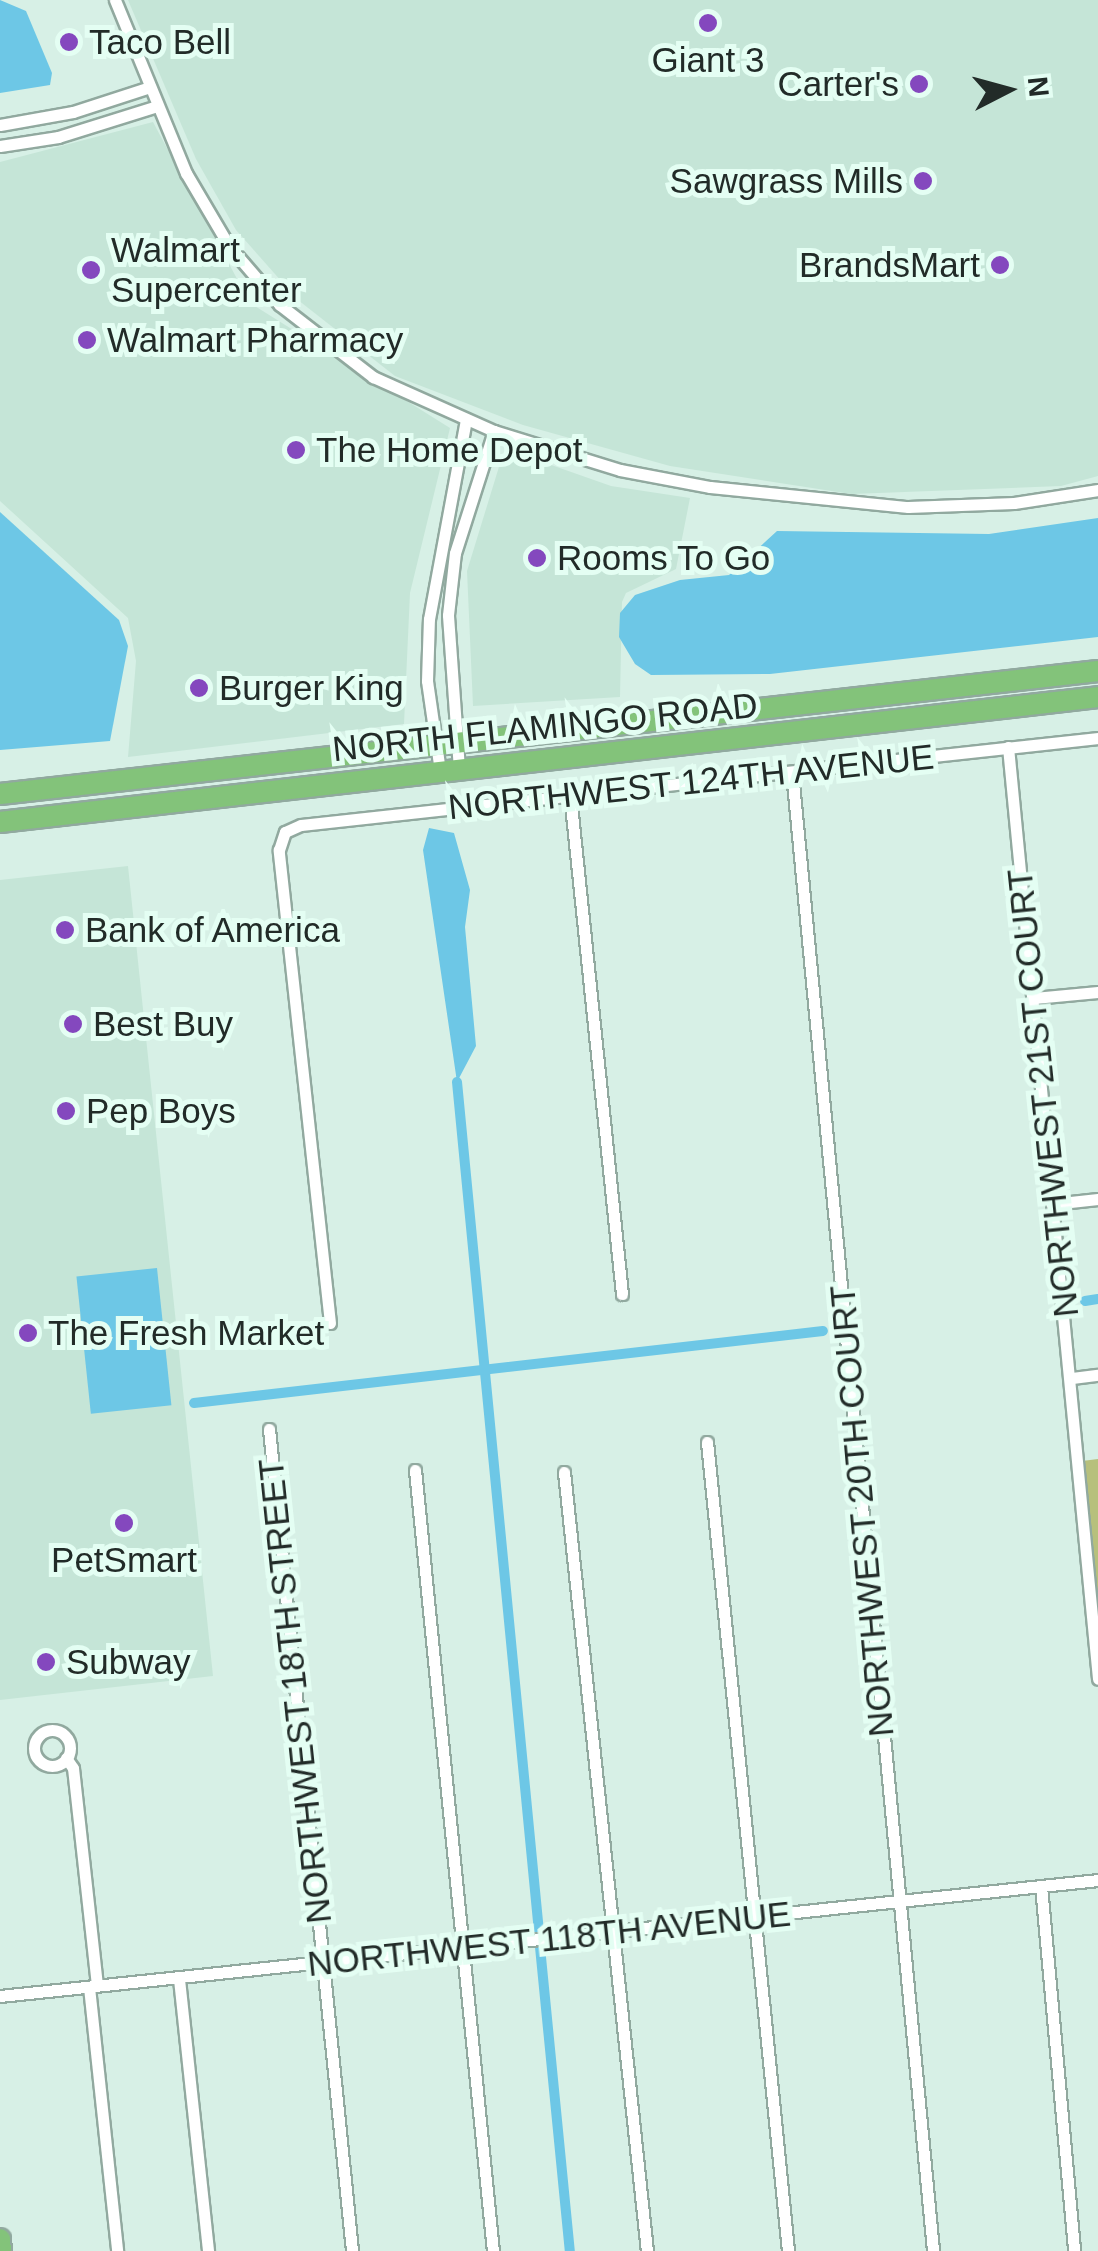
<!DOCTYPE html>
<html>
<head>
<meta charset="utf-8">
<style>
	body { margin:0 }
	#map { position:relative; width:1098px; height:2251px; overflow:hidden; background:#d7f0e6; font-family:Helvetica,sans-serif }
	div>[style] { position:absolute }
	.built>* { inset:0; background:#c5e5d7 }
	.green>* { inset:0; background:#b7c07c }
	.water>* { inset:0; background:#6dc7e6; transform-origin:0 0 }
	.canal>* { height:10px; margin:-5px; padding:0 5px; transform-origin:5px; border-radius:5px; background:#6dc7e6 }
	.roads { filter:drop-shadow(2px 0 #91a99f) drop-shadow(-2px 0 #91a99f) drop-shadow(0 2px #91a99f) drop-shadow(0 -2px #91a99f) }
	.street>* { height:11px; margin:-5.5px; padding:0 5.5px; transform-origin:5.5px; border-radius:5.5px; background:#fff }
	.street>.ring { margin:-5.5px; padding:0; box-sizing:content-box; background:none; border:11px solid #fff; border-radius:50% }
	.highway>* { height:20px; margin:-10px; padding:0 10px; transform-origin:10px; border-radius:10px; background:#83c37a }
	.dots>* { width:28px; height:28px; translate:-50% -50%; box-sizing:border-box; border:5px solid #e4fef3; border-radius:50% }
	span { translate:-50% -50%; white-space:nowrap; text-align:center; line-height:1.15; -webkit-text-stroke:10px #e4fef3; paint-order:stroke }
	.poi-label { font-size:35px; color:#222b28 }
	.left { translate:0 -50%; text-align:left }
	.right { translate:-100% -50%; text-align:right }
	.street-label { font-size:35px; color:#222b28 }
	.north { position:absolute; left:958px; top:40px; width:100px; height:100px; -webkit-text-stroke:8px #e4fef3; paint-order:stroke; rotate:84deg; font-size:28px; font-weight:700; line-height:40px; text-align:center; color:#222b28 }
	.north::after { content:''; display:block; margin:auto; width:35px; height:45px; background:#222b28; clip-path:polygon(50% 0,100% 100%,50% 72%,0 100%) }
</style>
</head>
<body>
<div id="map">
	<div class="built">
		<i style="clip-path:polygon(128px 0,1098px 0,1098px 476px,1061px 486px,851px 494px,670px 466px,523px 425px,395px 376px,298px 300px,236px 230px,196px 159px)"></i>
		<i style="clip-path:polygon(153px 122px,250px 303px,450px 428px,410px 593px,404px 724px,128px 757px,136px 661px,128px 618px,0 501px,0 162px)"></i>
		<i style="clip-path:polygon(520px 454px,611px 486px,690px 498px,676px 569px,626px 593px,622px 602px,620px 697px,473px 706px,467px 571px,502px 457px)"></i>
		<i style="clip-path:polygon(128px 866px,213px 1676px,0 1700px,0 880px)"></i>
	</div>
	<div class="green">
		<i style="clip-path:polygon(1098px 1459px,1098px 1634px,1082px 1461px)"></i>
	</div>
	<div class="water">
		<i style="clip-path:polygon(0 0,26px 11px,52px 73px,50px 85px,0 93px)"></i>
		<i style="clip-path:polygon(0 512px,119px 620px,128px 646px,110px 741px,0 750px)"></i>
		<i style="clip-path:polygon(1098px 518px,1098px 637px,770px 674px,651px 675px,635px 664px,619px 637px,620px 613px,635px 595px,680px 580px,729px 575px,777px 531px,989px 534px)"></i>
		<i style="clip-path:polygon(429px 828px,454px 833px,470px 890px,465px 927px,476px 1046px,457px 1082px,423px 850px)"></i>
		<i style="left:157px;top:1268px;width:138px;height:81px;rotate:84deg"></i>
	</div>
	<div class="canal">
		<i style="left:457px;top:1082px;width:854px;rotate:84.49deg"></i>
		<i style="left:1085px;top:1301px;width:13px;rotate:-9deg"></i>
		<i style="left:194px;top:1403px;width:633px;rotate:-6.53deg"></i>
		<i style="left:540px;top:1947px;width:305px;rotate:84.4deg"></i>
	</div>
	<div class="roads">
		<div class="street">
			<i style="left:115px;top:0;width:187px;rotate:67.7deg"></i>
			<i style="left:186px;top:173px;width:85px;rotate:59.5deg"></i>
			<i style="left:229px;top:246px;width:78px;rotate:49.2deg"></i>
			<i style="left:280px;top:305px;width:118px;rotate:37.7deg"></i>
			<i style="left:373px;top:377px;width:133px;rotate:24.1deg"></i>
			<i style="left:494px;top:431px;width:132px;rotate:17.2deg"></i>
			<i style="left:620px;top:470px;width:92px;rotate:10.7deg"></i>
			<i style="left:710px;top:487px;width:199px;rotate:5.8deg"></i>
			<i style="left:908px;top:507px;width:106px;rotate:-2.2deg"></i>
			<i style="left:1014px;top:503px;width:85px;rotate:-8.8deg"></i>
			<i style="left:0;top:125px;width:74px;rotate:-10.1deg"></i>
			<i style="left:73px;top:112px;width:81px;rotate:-18deg"></i>
			<i style="left:0;top:146px;width:59px;rotate:-8.8deg"></i>
			<i style="left:58px;top:137px;width:104px;rotate:-17.4deg"></i>
			<i style="left:1008px;top:747px;width:936px;rotate:84.48deg"></i>
			<i style="left:459px;top:769px;width:154px;rotate:-94.1deg"></i>
			<i style="left:448px;top:615px;width:62px;rotate:-83.6deg"></i>
			<i style="left:455px;top:553px;width:128px;rotate:-72.3deg"></i>
			<i style="left:440px;top:771px;width:91px;rotate:-98.2deg"></i>
			<i style="left:427px;top:681px;width:62px;rotate:-88.2deg"></i>
			<i style="left:429px;top:619px;width:202px;rotate:-79.5deg"></i>
			<i style="left:792px;top:772px;width:1486px;rotate:84.55deg"></i>
			<i style="left:570px;top:795px;width:502px;rotate:84.05deg"></i>
			<i style="left:1034px;top:998px;width:64px;rotate:-5.4deg"></i>
			<i style="left:1052px;top:1204px;width:46px;rotate:-6.2deg"></i>
			<i style="left:330px;top:1323px;width:476px;rotate:-96.2deg"></i>
			<i style="left:279px;top:850px;width:19px;rotate:-72deg"></i>
			<i style="left:285px;top:832px;width:17px;rotate:-24deg"></i>
			<i style="left:301px;top:825px;width:802px;rotate:-6.23deg"></i>
			<i style="left:1072px;top:1378px;width:26px;rotate:-7deg"></i>
			<i style="left:269px;top:1429px;width:826px;rotate:84.23deg"></i>
			<i style="left:707px;top:1442px;width:813px;rotate:84.28deg"></i>
			<i style="left:415px;top:1470px;width:785px;rotate:84.3deg"></i>
			<i style="left:564px;top:1472px;width:783px;rotate:83.92deg"></i>
			<i class="ring" style="left:34px;top:1730px;width:25px;height:25px"></i>
			<i style="left:66px;top:1758px;width:12px;rotate:55deg"></i>
			<i style="left:73px;top:1768px;width:219px;rotate:83.7deg"></i>
			<i style="left:1041px;top:1886px;width:366px;rotate:84.8deg"></i>
			<i style="left:179px;top:1979px;width:274px;rotate:83.9deg"></i>
			<i style="left:89px;top:1987px;width:265px;rotate:83.9deg"></i>
			<i style="left:0;top:1996px;width:1104px;rotate:-6.03deg"></i>
		</div>
		<div class="highway">
			<i style="left:0;top:794px;width:1105px;rotate:-6.39deg"></i>
			<i style="left:0;top:822px;width:1105px;rotate:-6.49deg"></i>
			<i style="left:0;top:2239px;width:12px;rotate:85deg"></i>
		</div>
	</div>
	<div class="dots">
		<i style="left:708px;top:23px;background:#8448be"></i>
		<i style="left:69px;top:42px;background:#8448be"></i>
		<i style="left:919px;top:84px;background:#8448be"></i>
		<i style="left:923px;top:181px;background:#8448be"></i>
		<i style="left:1000px;top:265px;background:#8448be"></i>
		<i style="left:91px;top:270px;background:#8448be"></i>
		<i style="left:87px;top:340px;background:#8448be"></i>
		<i style="left:296px;top:450px;background:#8448be"></i>
		<i style="left:537px;top:558px;background:#8448be"></i>
		<i style="left:199px;top:688px;background:#8448be"></i>
		<i style="left:65px;top:930px;background:#8448be"></i>
		<i style="left:73px;top:1024px;background:#8448be"></i>
		<i style="left:66px;top:1111px;background:#8448be"></i>
		<i style="left:28px;top:1333px;background:#8448be"></i>
		<i style="left:124px;top:1523px;background:#8448be"></i>
		<i style="left:46px;top:1662px;background:#8448be"></i>
	</div>
	<div class="poi-label">
		<span class="left" style="left:89px;top:42px">Taco Bell</span>
		<span style="left:708px;top:60px">Giant 3</span>
		<span class="right" style="left:899px;top:84px">Carter's</span>
		<span class="right" style="left:903px;top:181px">Sawgrass Mills</span>
		<span class="left" style="left:111px;top:270px">Walmart<br>Supercenter</span>
		<span class="right" style="left:980px;top:265px">BrandsMart</span>
		<span class="left" style="left:107px;top:340px">Walmart Pharmacy</span>
		<span class="left" style="left:316px;top:450px">The Home Depot</span>
		<span class="left" style="left:557px;top:558px">Rooms To Go</span>
		<span class="left" style="left:219px;top:688px">Burger King</span>
		<span class="left" style="left:85px;top:930px">Bank of America</span>
		<span class="left" style="left:93px;top:1024px">Best Buy</span>
		<span class="left" style="left:86px;top:1111px">Pep Boys</span>
		<span class="left" style="left:48px;top:1333px">The Fresh Market</span>
		<span style="left:124px;top:1560px">PetSmart</span>
		<span class="left" style="left:66px;top:1662px">Subway</span>
	</div>
	<div class="street-label">
		<span style="left:545px;top:727px;rotate:-6deg">NORTH FLAMINGO ROAD</span>
		<span style="left:691px;top:782px;rotate:-6deg">NORTHWEST 124TH AVENUE</span>
		<span style="left:1043px;top:1093px;rotate:-96deg">NORTHWEST 21ST COURT</span>
		<span style="left:862px;top:1511px;rotate:-95deg">NORTHWEST 20TH COURT</span>
		<span style="left:295px;top:1691px;rotate:-96deg">NORTHWEST 18TH STREET</span>
		<span style="left:549px;top:1939px;rotate:-6deg">NORTHWEST 118TH AVENUE</span>
	</div>
	<div class="north">N</div>
</div>
</body>
</html>
